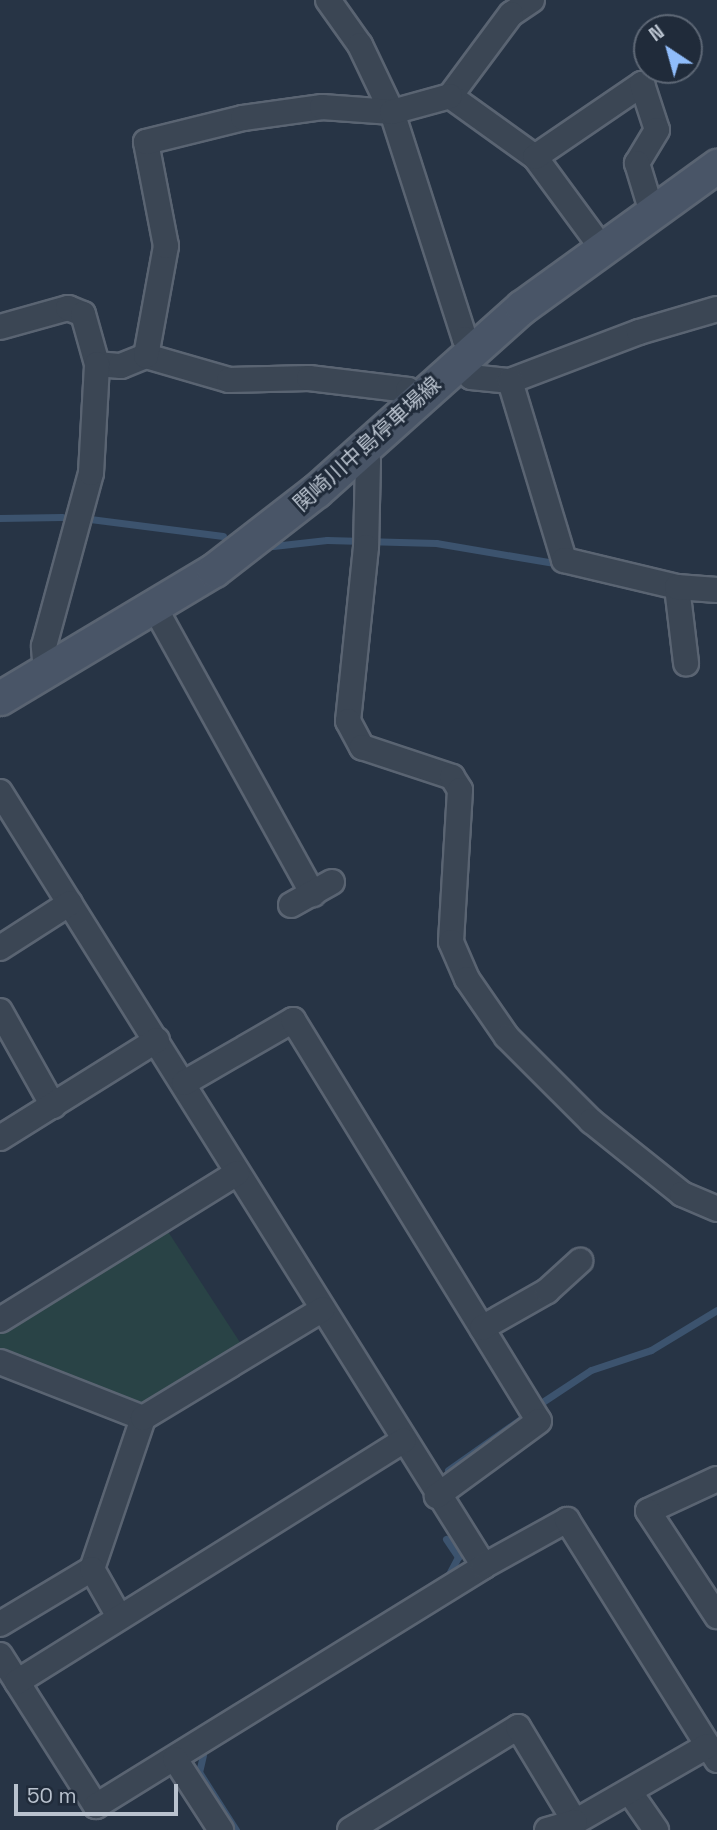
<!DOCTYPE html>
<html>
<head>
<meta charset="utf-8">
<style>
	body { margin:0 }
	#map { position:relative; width:717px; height:1830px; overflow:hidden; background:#273445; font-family:"Space Grotesk","Noto Sans JP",sans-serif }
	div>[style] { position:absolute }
	.green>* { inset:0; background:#294346 }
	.stream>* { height:7px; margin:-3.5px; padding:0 3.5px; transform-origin:3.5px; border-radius:3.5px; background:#3c536e }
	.roads { filter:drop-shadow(2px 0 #5a6472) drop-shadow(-2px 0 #5a6472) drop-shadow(0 2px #5a6472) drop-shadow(0 -2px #5a6472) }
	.minor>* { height:24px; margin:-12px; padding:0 12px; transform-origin:12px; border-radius:12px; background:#3b4654 }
	.secondary>* { height:33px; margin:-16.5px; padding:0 16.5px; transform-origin:16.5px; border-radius:16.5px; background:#495567 }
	span { translate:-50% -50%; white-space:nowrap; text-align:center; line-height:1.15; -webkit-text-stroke:6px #202b3a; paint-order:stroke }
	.street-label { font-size:21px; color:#b9c2ce }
	.north { position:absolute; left:633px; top:14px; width:70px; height:70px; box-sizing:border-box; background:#202b3a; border:2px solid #5d6775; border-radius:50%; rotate:324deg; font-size:19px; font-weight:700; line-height:28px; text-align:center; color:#b9c2ce }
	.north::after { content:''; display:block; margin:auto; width:24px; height:32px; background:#90bdfb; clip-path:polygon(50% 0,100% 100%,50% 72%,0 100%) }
	.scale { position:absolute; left:14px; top:1784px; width:164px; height:32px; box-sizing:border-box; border:4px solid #b9c2ce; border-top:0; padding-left:9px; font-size:21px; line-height:24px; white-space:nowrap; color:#b9c2ce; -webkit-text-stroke:5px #202b3a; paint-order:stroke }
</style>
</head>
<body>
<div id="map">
	<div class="green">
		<i style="clip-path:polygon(165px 1227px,243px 1347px,143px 1409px,0 1352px,0 1328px)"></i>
	</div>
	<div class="stream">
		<i style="left:0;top:518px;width:62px;rotate:-0.9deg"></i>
		<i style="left:90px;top:519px;width:134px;rotate:7.3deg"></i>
		<i style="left:273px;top:546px;width:54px;rotate:-6.3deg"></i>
		<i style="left:327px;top:540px;width:109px;rotate:1.6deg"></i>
		<i style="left:436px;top:543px;width:126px;rotate:9.6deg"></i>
		<i style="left:544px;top:1401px;width:56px;rotate:-33.4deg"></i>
		<i style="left:591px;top:1370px;width:63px;rotate:-18.4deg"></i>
		<i style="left:651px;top:1350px;width:77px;rotate:-31.2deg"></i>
		<i style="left:448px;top:1470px;width:90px;rotate:-35.1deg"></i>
		<i style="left:446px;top:1539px;width:22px;rotate:56deg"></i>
		<i style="left:458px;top:1557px;width:19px;rotate:118deg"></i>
		<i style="left:203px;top:1755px;width:17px;rotate:103deg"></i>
		<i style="left:199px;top:1772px;width:69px;rotate:57.5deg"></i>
	</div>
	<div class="roads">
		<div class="minor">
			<i style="left:328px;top:0;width:55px;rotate:54.6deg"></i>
			<i style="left:360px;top:45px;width:74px;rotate:64.5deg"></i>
			<i style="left:392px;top:112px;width:238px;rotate:72.2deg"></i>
			<i style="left:465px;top:339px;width:13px;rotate:42deg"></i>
			<i style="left:532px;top:0;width:25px;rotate:146deg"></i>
			<i style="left:511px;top:14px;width:102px;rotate:126.6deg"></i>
			<i style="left:450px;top:96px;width:105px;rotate:35.7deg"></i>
			<i style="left:535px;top:157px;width:112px;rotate:53.7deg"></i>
			<i style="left:535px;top:157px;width:130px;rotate:-34.3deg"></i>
			<i style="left:642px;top:84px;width:48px;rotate:71.9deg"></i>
			<i style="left:657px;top:130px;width:39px;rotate:121deg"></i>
			<i style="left:637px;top:163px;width:48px;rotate:73.1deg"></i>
			<i style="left:0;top:327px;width:71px;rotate:-15.6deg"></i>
			<i style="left:68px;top:308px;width:16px;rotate:22deg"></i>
			<i style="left:83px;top:314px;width:52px;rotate:74.4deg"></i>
			<i style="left:97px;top:364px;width:24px;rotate:5deg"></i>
			<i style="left:121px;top:366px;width:27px;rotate:-22deg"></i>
			<i style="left:146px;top:356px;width:86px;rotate:16.1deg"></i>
			<i style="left:229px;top:380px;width:80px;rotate:-1.4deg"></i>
			<i style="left:309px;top:378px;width:100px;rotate:6.9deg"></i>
			<i style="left:408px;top:390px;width:14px;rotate:54deg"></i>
			<i style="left:146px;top:356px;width:112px;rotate:-79.7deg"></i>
			<i style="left:166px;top:246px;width:106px;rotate:-100.9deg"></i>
			<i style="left:146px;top:142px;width:100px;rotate:-13.9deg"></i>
			<i style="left:243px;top:118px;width:80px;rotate:-7.9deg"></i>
			<i style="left:322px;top:107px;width:70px;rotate:4.1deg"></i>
			<i style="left:392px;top:112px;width:60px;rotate:-15.4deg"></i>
			<i style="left:458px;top:363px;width:19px;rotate:47deg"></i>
			<i style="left:471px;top:377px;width:39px;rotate:6deg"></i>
			<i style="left:510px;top:381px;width:138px;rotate:-20.8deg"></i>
			<i style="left:639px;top:332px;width:81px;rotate:-16.4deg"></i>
			<i style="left:510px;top:381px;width:187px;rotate:73.2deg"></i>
			<i style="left:564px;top:560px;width:116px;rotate:13.4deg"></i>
			<i style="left:677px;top:587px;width:77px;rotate:83.2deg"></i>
			<i style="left:361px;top:452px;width:11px;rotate:52deg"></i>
			<i style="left:368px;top:461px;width:86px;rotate:91.3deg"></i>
			<i style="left:366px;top:547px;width:175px;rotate:95.9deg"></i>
			<i style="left:348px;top:721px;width:30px;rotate:62deg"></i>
			<i style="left:362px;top:747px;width:95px;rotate:18.4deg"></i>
			<i style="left:452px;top:777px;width:15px;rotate:58deg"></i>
			<i style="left:460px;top:790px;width:152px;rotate:93.4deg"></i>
			<i style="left:451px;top:942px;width:40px;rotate:66.6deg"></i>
			<i style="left:467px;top:979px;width:70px;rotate:55.4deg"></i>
			<i style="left:507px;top:1037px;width:119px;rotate:45deg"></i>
			<i style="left:591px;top:1121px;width:117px;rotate:38.7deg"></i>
			<i style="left:682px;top:1194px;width:38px;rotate:23deg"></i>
			<i style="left:677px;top:587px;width:40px;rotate:4.3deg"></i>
			<i style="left:155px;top:608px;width:327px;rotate:61.1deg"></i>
			<i style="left:46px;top:671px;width:25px;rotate:-95deg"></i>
			<i style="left:44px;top:646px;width:179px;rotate:-74.8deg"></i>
			<i style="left:91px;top:473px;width:109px;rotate:-86.8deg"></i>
			<i style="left:0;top:792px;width:913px;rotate:57.98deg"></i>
			<i style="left:291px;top:905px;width:47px;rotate:-29.3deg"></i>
			<i style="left:0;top:948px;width:83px;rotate:-32.7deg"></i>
			<i style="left:0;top:1011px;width:109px;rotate:60.8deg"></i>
			<i style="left:184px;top:1083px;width:126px;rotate:-30deg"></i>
			<i style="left:293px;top:1020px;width:470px;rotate:58.5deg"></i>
			<i style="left:539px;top:1421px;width:127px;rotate:143.7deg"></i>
			<i style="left:0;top:1138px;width:185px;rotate:-32deg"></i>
			<i style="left:0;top:1320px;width:279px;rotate:-31.8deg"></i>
			<i style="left:482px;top:1328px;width:75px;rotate:-29.6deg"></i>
			<i style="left:547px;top:1291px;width:45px;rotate:-42.3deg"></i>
			<i style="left:0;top:1362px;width:154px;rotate:21.4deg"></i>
			<i style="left:717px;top:1479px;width:76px;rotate:155.1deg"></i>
			<i style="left:648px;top:1511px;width:126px;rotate:56.7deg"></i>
			<i style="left:92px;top:1569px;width:159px;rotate:-71.3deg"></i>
			<i style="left:143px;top:1418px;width:210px;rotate:-31.2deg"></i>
			<i style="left:0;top:1624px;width:107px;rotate:-30.9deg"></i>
			<i style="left:92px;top:1569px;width:53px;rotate:60.5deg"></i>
			<i style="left:0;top:1655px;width:179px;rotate:57.6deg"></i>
			<i style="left:96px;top:1806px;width:456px;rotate:-31.7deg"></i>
			<i style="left:484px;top:1566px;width:95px;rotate:-29deg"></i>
			<i style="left:567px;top:1520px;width:283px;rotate:58deg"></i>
			<i style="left:17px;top:1682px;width:456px;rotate:-32deg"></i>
			<i style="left:175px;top:1759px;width:85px;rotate:57.1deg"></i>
			<i style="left:631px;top:1794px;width:44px;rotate:55.2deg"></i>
			<i style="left:350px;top:1830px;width:197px;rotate:-31.5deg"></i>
			<i style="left:518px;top:1727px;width:111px;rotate:59deg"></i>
			<i style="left:575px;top:1822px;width:152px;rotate:-29.9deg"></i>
			<i style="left:547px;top:1830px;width:29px;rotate:-16deg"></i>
		</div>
		<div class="secondary">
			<i style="left:0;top:698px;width:249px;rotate:-30.9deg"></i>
			<i style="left:214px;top:570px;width:129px;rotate:-37.8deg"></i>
			<i style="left:316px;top:491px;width:276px;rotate:-41.8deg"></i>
			<i style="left:522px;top:307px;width:241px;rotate:-35.9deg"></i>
		</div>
	</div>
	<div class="street-label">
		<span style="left:367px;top:444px;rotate:-42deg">関崎川中島停車場線</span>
	</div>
	<div class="north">N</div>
	<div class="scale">50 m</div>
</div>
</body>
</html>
